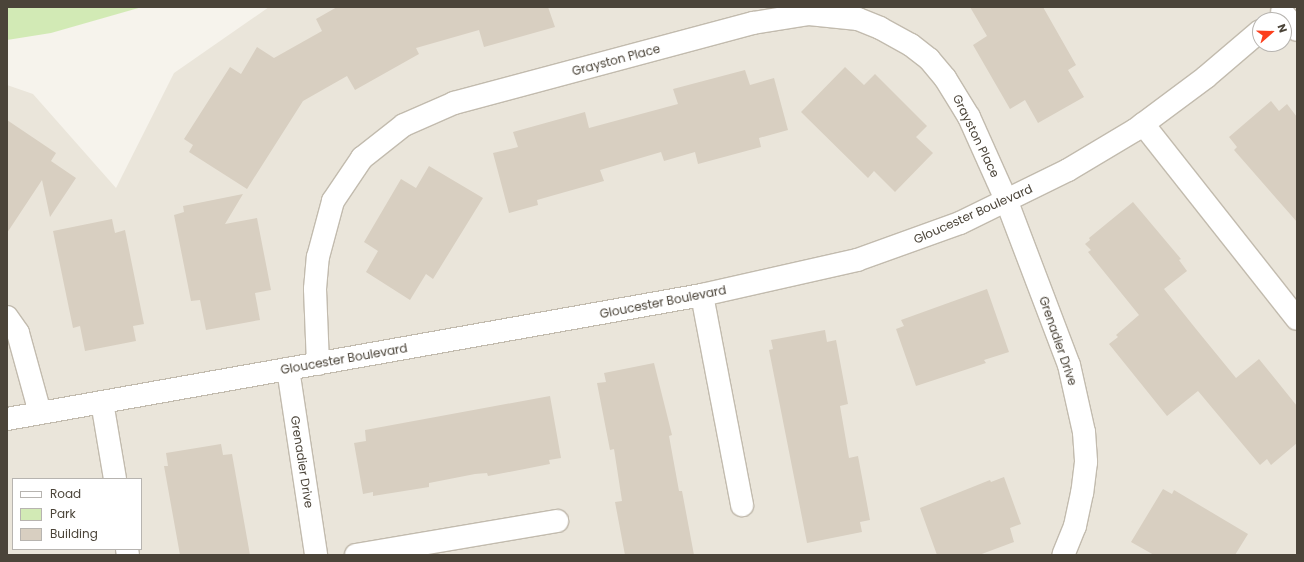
<!DOCTYPE html>
<html>
<head>
<meta charset="utf-8">
<style>
	body { margin:0 }
	#map { position:relative; width:1304px; height:562px; overflow:hidden; background:#f6f3ec; font-family:Poppins,sans-serif }
	div>[style] { position:absolute }
	.residential>* { inset:0; background:#eae5da }
	.green>* { inset:0; background:#d2eab5 }
	.building>* { inset:0; background:#d8cfc1 }
	.roads { filter:drop-shadow(1px 0 #c2bbae) drop-shadow(-1px 0 #c2bbae) drop-shadow(0 1px #c2bbae) drop-shadow(0 -1px #c2bbae) }
	.minor>* { height:22px; margin:-11px; padding:0 11px; transform-origin:11px; border-radius:11px; background:#fff }
	span { translate:-50% -50%; white-space:nowrap; text-align:center; line-height:1.15; -webkit-text-stroke:3px #fff; paint-order:stroke }
	.street-label { font-size:12px; color:#4b4439 }
	.frame { position:absolute; inset:0; border:8px solid #4b4439; pointer-events:none }
	.legend { position:absolute; left:12px; top:478px; width:130px; height:72px; box-sizing:border-box; background:#fff; border:1px solid #b7b4b0; margin:0; padding:5px 7px; list-style:none; font-size:12px; color:#4b4439 }
	.legend li { display:flex; align-items:center; gap:8px; height:20px }
	.legend b { width:20px; border:1px solid #b7b4b0 }
	.north { position:absolute; left:1252px; top:12px; width:40px; height:40px; box-sizing:border-box; background:#fff; border:1px solid #b7b4b0; border-radius:50%; rotate:70deg; font-size:11px; font-weight:700; line-height:16px; text-align:center; color:#4b4439 }
	.north::after { content:''; display:block; margin:auto; width:14px; height:18px; background:#fc3f1d; clip-path:polygon(50% 0,100% 100%,50% 72%,0 100%) }
</style>
</head>
<body>
<div id="map">
	<div class="residential">
		<i style="clip-path:polygon(evenodd,269px 7px,1297px 7px,1297px 555px,7px 555px,7px 85px,33px 94px,116px 188px,174px 73px,269px 7px,1260px 20px,1284px 20px,1284px 44px,1260px 44px,1260px 20px,269px 7px,13px 479px,141px 479px,141px 549px,13px 549px,13px 479px)"></i>
	</div>
	<div class="green">
		<i style="clip-path:polygon(7px 7px,142px 7px,51px 33px,7px 40px)"></i>
	</div>
	<div class="building">
		<i style="clip-path:polygon(337px 7px,548px 7px,555px 27px,484px 47px,479px 30px,416px 48px,419px 54px,355px 90px,347px 76px,303px 101px,247px 189px,189px 152px,193px 145px,184px 139px,230px 67px,241px 74px,257px 47px,274px 58px,322px 31px,316px 19px)"></i>
		<i style="clip-path:polygon(970px 7px,1043px 7px,1076px 65px,1068px 70px,1084px 97px,1038px 123px,1025px 100px,1010px 109px,973px 45px,987px 36px)"></i>
		<i style="clip-path:polygon(845px 67px,864px 85px,875px 74px,927px 126px,916px 137px,933px 153px,895px 192px,874px 171px,868px 178px,801px 112px)"></i>
		<i style="clip-path:polygon(745px 70px,750px 85px,774px 78px,788px 130px,759px 138px,761px 147px,698px 164px,695px 152px,664px 161px,661px 152px,600px 170px,604px 181px,537px 200px,538px 205px,509px 213px,493px 153px,518px 147px,513px 132px,585px 112px,589px 128px,678px 104px,673px 89px)"></i>
		<i style="clip-path:polygon(1271px 101px,1279px 111px,1287px 104px,1297px 117px,1297px 222px,1234px 150px,1237px 147px,1229px 137px)"></i>
		<i style="clip-path:polygon(7px 120px,56px 153px,51px 161px,76px 178px,50px 217px,42px 180px,7px 233px)"></i>
		<i style="clip-path:polygon(429px 166px,483px 198px,433px 279px,426px 274px,410px 300px,366px 272px,378px 251px,364px 242px,401px 179px,416px 188px)"></i>
		<i style="clip-path:polygon(243px 194px,225px 224px,257px 218px,271px 290px,255px 293px,260px 320px,206px 330px,200px 300px,191px 301px,174px 215px,184px 212px,183px 206px)"></i>
		<i style="clip-path:polygon(1133px 202px,1181px 259px,1179px 260px,1187px 271px,1164px 289px,1196px 329px,1236px 378px,1259px 359px,1297px 406px,1297px 443px,1271px 465px,1267px 459px,1260px 465px,1198px 391px,1167px 416px,1109px 344px,1118px 337px,1116px 335px,1139px 315px,1088px 252px,1091px 250px,1085px 244px,1090px 240px,1089px 238px)"></i>
		<i style="clip-path:polygon(112px 219px,115px 233px,125px 230px,144px 324px,133px 326px,136px 341px,85px 351px,80px 326px,73px 328px,53px 231px)"></i>
		<i style="clip-path:polygon(987px 289px,1009px 352px,984px 360px,986px 363px,916px 386px,896px 329px,904px 326px,901px 320px)"></i>
		<i style="clip-path:polygon(825px 330px,827px 342px,836px 340px,848px 404px,840px 406px,849px 458px,858px 456px,870px 520px,860px 522px,862px 532px,807px 543px,769px 350px,773px 349px,771px 340px)"></i>
		<i style="clip-path:polygon(654px 363px,672px 435px,669px 436px,679px 491px,682px 491px,694px 555px,625px 555px,615px 502px,622px 501px,614px 449px,610px 450px,597px 383px,606px 382px,604px 373px)"></i>
		<i style="clip-path:polygon(550px 396px,561px 458px,549px 460px,550px 464px,488px 476px,487px 473px,475px 474px,429px 483px,429px 487px,373px 496px,373px 492px,363px 494px,354px 443px,366px 441px,365px 430px)"></i>
		<i style="clip-path:polygon(221px 444px,223px 455px,232px 454px,250px 555px,180px 555px,164px 466px,168px 466px,166px 453px)"></i>
		<i style="clip-path:polygon(1004px 477px,1021px 524px,1010px 528px,1014px 542px,979px 555px,937px 555px,920px 508px,990px 480px,991px 482px)"></i>
		<i style="clip-path:polygon(1163px 489px,1172px 494px,1174px 490px,1248px 534px,1235px 555px,1154px 555px,1131px 542px)"></i>
	</div>
	<div class="roads">
		<div class="minor">
			<i style="left:1282px;top:12px;width:23px;rotate:50deg"></i>
			<i style="left:1143px;top:124px;width:248px;rotate:51.7deg"></i>
			<i style="left:702px;top:295px;width:214px;rotate:79.2deg"></i>
			<i style="left:7px;top:317px;width:19px;rotate:55deg"></i>
			<i style="left:18px;top:333px;width:83px;rotate:74.6deg"></i>
			<i style="left:318px;top:364px;width:75px;rotate:-92.3deg"></i>
			<i style="left:315px;top:289px;width:32px;rotate:-85deg"></i>
			<i style="left:318px;top:257px;width:58px;rotate:-75deg"></i>
			<i style="left:333px;top:201px;width:52px;rotate:-56deg"></i>
			<i style="left:362px;top:158px;width:53px;rotate:-38.2deg"></i>
			<i style="left:404px;top:125px;width:55px;rotate:-23.7deg"></i>
			<i style="left:454px;top:103px;width:310px;rotate:-15deg"></i>
			<i style="left:753px;top:23px;width:57px;rotate:-9.1deg"></i>
			<i style="left:809px;top:14px;width:49px;rotate:5.8deg"></i>
			<i style="left:858px;top:19px;width:24px;rotate:22deg"></i>
			<i style="left:880px;top:28px;width:35px;rotate:29deg"></i>
			<i style="left:911px;top:45px;width:23px;rotate:38deg"></i>
			<i style="left:929px;top:59px;width:25px;rotate:50deg"></i>
			<i style="left:945px;top:78px;width:46px;rotate:58.4deg"></i>
			<i style="left:969px;top:117px;width:93px;rotate:65.9deg"></i>
			<i style="left:1007px;top:202px;width:174px;rotate:69.2deg"></i>
			<i style="left:1069px;top:365px;width:69px;rotate:77.4deg"></i>
			<i style="left:1084px;top:432px;width:30px;rotate:86deg"></i>
			<i style="left:1086px;top:462px;width:31px;rotate:97deg"></i>
			<i style="left:1082px;top:493px;width:34px;rotate:102deg"></i>
			<i style="left:1075px;top:526px;width:31px;rotate:112deg"></i>
			<i style="left:288px;top:369px;width:188px;rotate:81.4deg"></i>
			<i style="left:102px;top:402px;width:78px;rotate:80.4deg"></i>
			<i style="left:7px;top:419px;width:706px;rotate:-10.12deg"></i>
			<i style="left:702px;top:295px;width:159px;rotate:-12.7deg"></i>
			<i style="left:857px;top:260px;width:109px;rotate:-19.8deg"></i>
			<i style="left:960px;top:223px;width:120px;rotate:-26.1deg"></i>
			<i style="left:1068px;top:170px;width:78px;rotate:-30.8deg"></i>
			<i style="left:1135px;top:130px;width:89px;rotate:-36.7deg"></i>
			<i style="left:1206px;top:77px;width:71px;rotate:-40.4deg"></i>
			<i style="left:127px;top:549px;width:6px;rotate:81deg"></i>
			<i style="left:356px;top:555px;width:204px;rotate:-9.6deg"></i>
		</div>
	</div>
	<div class="street-label">
		<span style="left:616px;top:60px;rotate:-15deg">Grayston Place</span>
		<span style="left:976px;top:136px;rotate:64deg">Grayston Place</span>
		<span style="left:973px;top:214px;rotate:-24deg">Gloucester Boulevard</span>
		<span style="left:663px;top:302px;rotate:-11deg">Gloucester Boulevard</span>
		<span style="left:1058px;top:341px;rotate:71deg">Grenadier Drive</span>
		<span style="left:344px;top:359px;rotate:-10deg">Gloucester Boulevard</span>
		<span style="left:302px;top:462px;rotate:81deg">Grenadier Drive</span>
	</div>
	<div class="frame"></div>
	<ul class="legend">
	<li><b style="height:5px;background:#fff"></b>Road</li>
	<li><b style="height:11px;background:#d2eab5"></b>Park</li>
	<li><b style="height:11px;background:#d8cfc1"></b>Building</li>
	</ul>
	<div class="north">N</div>
</div>
</body>
</html>
